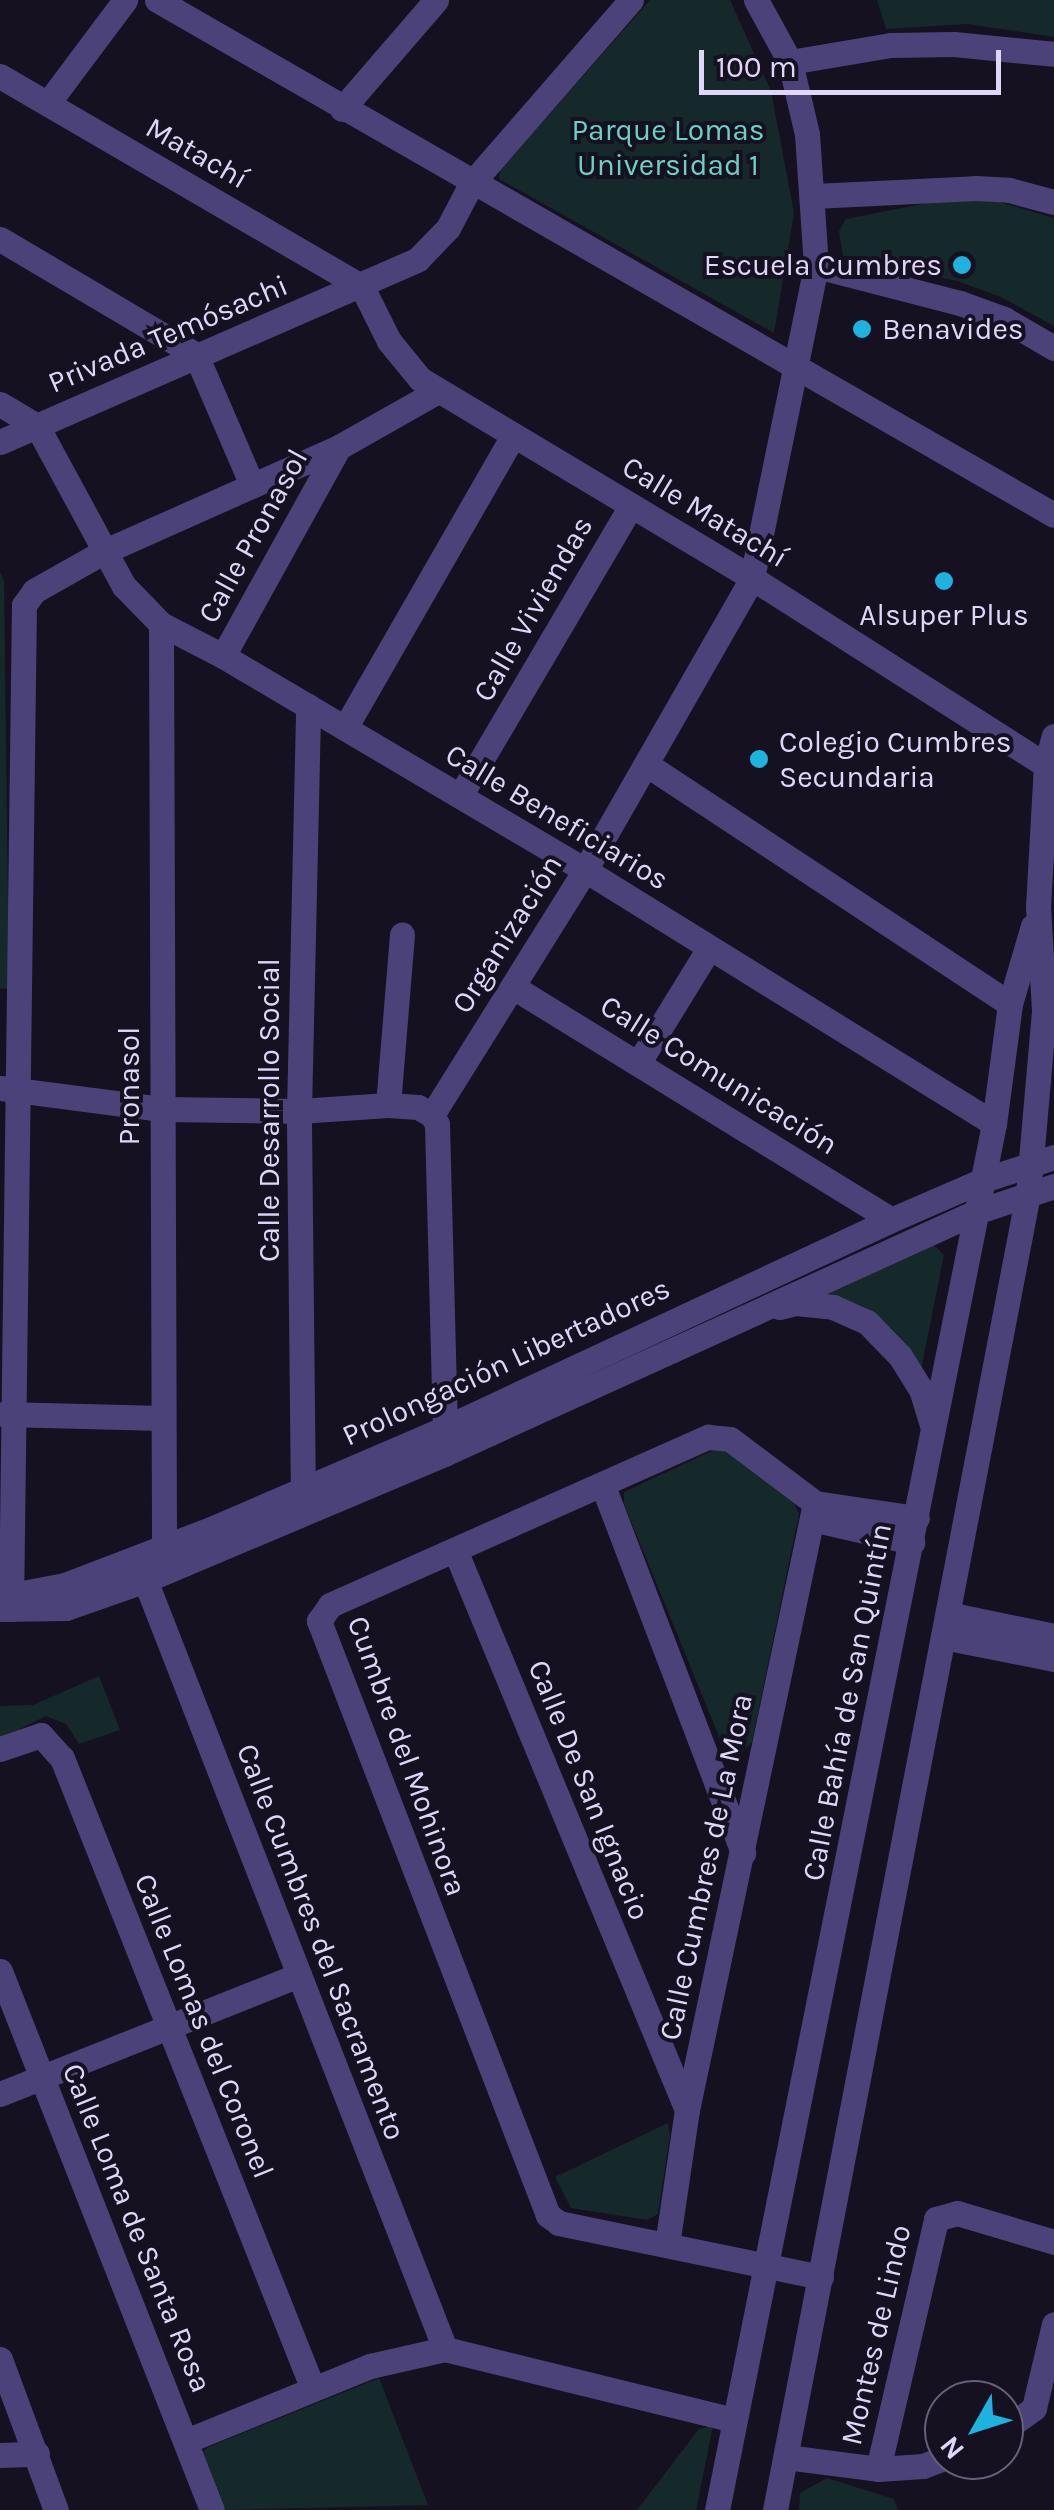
<!DOCTYPE html>
<html>
<head>
<meta charset="utf-8">
<style>
	body { margin:0 }
	#map { position:relative; width:1054px; height:2510px; overflow:hidden; background:#161121; font-family:Karla,sans-serif }
	div>[style] { position:absolute }
	.green>* { inset:0; background:#15282a }
	.minor>* { height:25px; margin:-12.5px; padding:0 12.5px; transform-origin:12.5px; border-radius:12.5px; background:#4b427a }
	.dots>* { width:28px; height:28px; translate:-50% -50%; box-sizing:border-box; border:5px solid #161121; border-radius:50% }
	span { translate:-50% -50%; white-space:nowrap; text-align:center; line-height:1.15; -webkit-text-stroke:8px #161121; paint-order:stroke }
	.park-label { font-size:30px; color:#6cd0c4 }
	.street-label { font-size:30px; color:#dfd6fa }
	.poi-label { font-size:30px; color:#dfd6fa }
	.right { translate:-100% -50%; text-align:right }
	.left { translate:0 -50%; text-align:left }
	.north { position:absolute; left:924px; top:2380px; width:100px; height:100px; box-sizing:border-box; background:#161121; border:2px solid #666078; border-radius:50%; rotate:231deg; font-size:28px; font-weight:700; line-height:40px; text-align:center; color:#dfd6fa }
	.north::after { content:''; display:block; margin:auto; width:35px; height:45px; background:#1eb2de; clip-path:polygon(50% 0,100% 100%,50% 72%,0 100%) }
	.scale { position:absolute; left:699px; top:50px; width:302px; height:45px; box-sizing:border-box; border:5px solid #dfd6fa; border-top:0; padding-left:12px; font-size:30px; line-height:35px; white-space:nowrap; color:#dfd6fa; -webkit-text-stroke:8px #161121; paint-order:stroke }
</style>
</head>
<body>
<div id="map">
	<div class="green">
		<i style="clip-path:polygon(650px 0,730px 0,771px 91px,794px 213px,774px 333px,499px 179px,500px 170px)"></i>
		<i style="clip-path:polygon(877px 0,1054px 0,1054px 37px,967px 24px,886px 29px)"></i>
		<i style="clip-path:polygon(942px 200px,996px 201px,1054px 218px,1054px 326px,1001px 297px,957px 281px,843px 256px,839px 231px,846px 219px)"></i>
		<i style="clip-path:polygon(0 572px,4px 581px,9px 989px,0 988px)"></i>
		<i style="clip-path:polygon(923px 1245px,935px 1246px,944px 1255px,921px 1370px,892px 1329px,862px 1308px,817px 1294px)"></i>
		<i style="clip-path:polygon(716px 1449px,731px 1453px,794px 1502px,799px 1514px,752px 1742px,740px 1754px,730px 1754px,722px 1744px,624px 1504px,624px 1492px)"></i>
		<i style="clip-path:polygon(99px 1676px,120px 1730px,79px 1744px,66px 1724px,46px 1716px,0 1739px,0 1706px,33px 1705px)"></i>
		<i style="clip-path:polygon(668px 2123px,670px 2135px,658px 2214px,647px 2220px,571px 2208px,555px 2177px)"></i>
		<i style="clip-path:polygon(379px 2378px,428px 2505px,226px 2510px,203px 2452px,208px 2447px)"></i>
		<i style="clip-path:polygon(713px 2426px,696px 2510px,637px 2510px,699px 2429px)"></i>
		<i style="clip-path:polygon(827px 2478px,894px 2499px,898px 2510px,799px 2510px,800px 2493px)"></i>
	</div>
	<div class="minor">
		<i style="left:157px;top:0;width:1034px;rotate:29.86deg"></i>
		<i style="left:790px;top:62px;width:102px;rotate:-9.6deg"></i>
		<i style="left:891px;top:45px;width:63px;rotate:-0.9deg"></i>
		<i style="left:954px;top:44px;width:100px;rotate:5.7deg"></i>
		<i style="left:0;top:76px;width:419px;rotate:30.2deg"></i>
		<i style="left:48px;top:103px;width:129px;rotate:-53.2deg"></i>
		<i style="left:342px;top:109px;width:144px;rotate:-49.2deg"></i>
		<i style="left:814px;top:196px;width:161px;rotate:-2.8deg"></i>
		<i style="left:975px;top:188px;width:34px;rotate:3deg"></i>
		<i style="left:1009px;top:190px;width:47px;rotate:14.9deg"></i>
		<i style="left:0;top:239px;width:228px;rotate:30.6deg"></i>
		<i style="left:196px;top:355px;width:142px;rotate:66.7deg"></i>
		<i style="left:816px;top:266px;width:149px;rotate:14.4deg"></i>
		<i style="left:960px;top:303px;width:47px;rotate:20deg"></i>
		<i style="left:1004px;top:319px;width:58px;rotate:30.1deg"></i>
		<i style="left:362px;top:287px;width:60px;rotate:63.4deg"></i>
		<i style="left:389px;top:341px;width:49px;rotate:50.8deg"></i>
		<i style="left:420px;top:379px;width:387px;rotate:30.9deg"></i>
		<i style="left:752px;top:578px;width:348px;rotate:32.5deg"></i>
		<i style="left:0;top:404px;width:43px;rotate:30.7deg"></i>
		<i style="left:37px;top:426px;width:182px;rotate:61.5deg"></i>
		<i style="left:124px;top:586px;width:53px;rotate:45.8deg"></i>
		<i style="left:161px;top:624px;width:70px;rotate:27.3deg"></i>
		<i style="left:223px;top:656px;width:421px;rotate:30.6deg"></i>
		<i style="left:585px;top:870px;width:481px;rotate:31.8deg"></i>
		<i style="left:0;top:442px;width:456px;rotate:-23.6deg"></i>
		<i style="left:418px;top:259px;width:43px;rotate:-45.9deg"></i>
		<i style="left:448px;top:228px;width:50px;rotate:-62.4deg"></i>
		<i style="left:471px;top:184px;width:244px;rotate:-49deg"></i>
		<i style="left:161px;top:624px;width:923px;rotate:89.81deg"></i>
		<i style="left:223px;top:656px;width:239px;rotate:-61deg"></i>
		<i style="left:345px;top:728px;width:337px;rotate:-60.1deg"></i>
		<i style="left:646px;top:764px;width:436px;rotate:33.4deg"></i>
		<i style="left:460px;top:796px;width:337px;rotate:-59.5deg"></i>
		<i style="left:513px;top:987px;width:444px;rotate:31.6deg"></i>
		<i style="left:639px;top:1062px;width:134px;rotate:-58.4deg"></i>
		<i style="left:0;top:1088px;width:163px;rotate:7.4deg"></i>
		<i style="left:162px;top:1109px;width:137px;rotate:0.8deg"></i>
		<i style="left:299px;top:1111px;width:89px;rotate:-3.9deg"></i>
		<i style="left:388px;top:1105px;width:30px;rotate:4deg"></i>
		<i style="left:418px;top:1107px;width:16px;rotate:30deg"></i>
		<i style="left:388px;top:1105px;width:171px;rotate:-85.3deg"></i>
		<i style="left:432px;top:1115px;width:289px;rotate:-58deg"></i>
		<i style="left:585px;top:870px;width:336px;rotate:-60.2deg"></i>
		<i style="left:752px;top:578px;width:318px;rotate:-78.4deg"></i>
		<i style="left:816px;top:266px;width:132px;rotate:-93.9deg"></i>
		<i style="left:807px;top:134px;width:74px;rotate:-103.3deg"></i>
		<i style="left:790px;top:62px;width:71px;rotate:-118.7deg"></i>
		<i style="left:432px;top:1115px;width:10px;rotate:61deg"></i>
		<i style="left:437px;top:1124px;width:315px;rotate:88.5deg"></i>
		<i style="left:779px;top:1307px;width:17px;rotate:-13deg"></i>
		<i style="left:796px;top:1303px;width:37px;rotate:6deg"></i>
		<i style="left:833px;top:1307px;width:37px;rotate:24deg"></i>
		<i style="left:867px;top:1322px;width:47px;rotate:45.9deg"></i>
		<i style="left:900px;top:1356px;width:39px;rotate:58deg"></i>
		<i style="left:921px;top:1389px;width:37px;rotate:73deg"></i>
		<i style="left:3px;top:1414px;width:160px;rotate:1.4deg"></i>
		<i style="left:603px;top:1486px;width:393px;rotate:69.1deg"></i>
		<i style="left:303px;top:1504px;width:393px;rotate:-90.6deg"></i>
		<i style="left:299px;top:1111px;width:405px;rotate:-88.7deg"></i>
		<i style="left:812px;top:1519px;width:103px;rotate:13deg"></i>
		<i style="left:455px;top:1550px;width:606px;rotate:67.5deg"></i>
		<i style="left:140px;top:1567px;width:839px;rotate:68.69deg"></i>
		<i style="left:0;top:1597px;width:66px;rotate:-10.5deg"></i>
		<i style="left:65px;top:1585px;width:156px;rotate:-21deg"></i>
		<i style="left:211px;top:1529px;width:255px;rotate:-23.3deg"></i>
		<i style="left:445px;top:1428px;width:492px;rotate:-25deg"></i>
		<i style="left:891px;top:1220px;width:100px;rotate:-23.5deg"></i>
		<i style="left:983px;top:1180px;width:75px;rotate:-17.9deg"></i>
		<i style="left:0;top:1609px;width:66px;rotate:-0.9deg"></i>
		<i style="left:66px;top:1608px;width:85px;rotate:-19.3deg"></i>
		<i style="left:146px;top:1580px;width:324px;rotate:-22.9deg"></i>
		<i style="left:444px;top:1454px;width:584px;rotate:-24.46deg"></i>
		<i style="left:976px;top:1212px;width:82px;rotate:-18.4deg"></i>
		<i style="left:11px;top:1609px;width:1004px;rotate:-89.26deg"></i>
		<i style="left:24px;top:605px;width:17px;rotate:-54deg"></i>
		<i style="left:34px;top:591px;width:79px;rotate:-29.5deg"></i>
		<i style="left:103px;top:552px;width:258px;rotate:-24deg"></i>
		<i style="left:339px;top:447px;width:114px;rotate:-29.5deg"></i>
		<i style="left:948px;top:1614px;width:108px;rotate:11.7deg"></i>
		<i style="left:943px;top:1637px;width:113px;rotate:11.2deg"></i>
		<i style="left:0;top:1749px;width:43px;rotate:-18.9deg"></i>
		<i style="left:41px;top:1735px;width:31px;rotate:48deg"></i>
		<i style="left:62px;top:1758px;width:679px;rotate:68.31deg"></i>
		<i style="left:0;top:1971px;width:579px;rotate:68.53deg"></i>
		<i style="left:0;top:2094px;width:322px;rotate:-21.7deg"></i>
		<i style="left:667px;top:2245px;width:136px;rotate:-81.6deg"></i>
		<i style="left:687px;top:2110px;width:620px;rotate:-78.09deg"></i>
		<i style="left:821px;top:2277px;width:268px;rotate:-168.4deg"></i>
		<i style="left:559px;top:2223px;width:14px;rotate:-144deg"></i>
		<i style="left:548px;top:2215px;width:637px;rotate:-111.08deg"></i>
		<i style="left:319px;top:1621px;width:19px;rotate:-55deg"></i>
		<i style="left:330px;top:1605px;width:414px;rotate:-24deg"></i>
		<i style="left:708px;top:1437px;width:22px;rotate:5deg"></i>
		<i style="left:730px;top:1439px;width:106px;rotate:37deg"></i>
		<i style="left:815px;top:1503px;width:103px;rotate:8.4deg"></i>
		<i style="left:0;top:2359px;width:161px;rotate:69.7deg"></i>
		<i style="left:1004px;top:2430px;width:37px;rotate:-36deg"></i>
		<i style="left:1034px;top:2408px;width:86px;rotate:-76.6deg"></i>
		<i style="left:186px;top:2441px;width:199px;rotate:-22.2deg"></i>
		<i style="left:370px;top:2366px;width:77px;rotate:-12.8deg"></i>
		<i style="left:445px;top:2349px;width:297px;rotate:13.8deg"></i>
		<i style="left:0;top:2455px;width:37px;rotate:-2deg"></i>
		<i style="left:786px;top:2457px;width:93px;rotate:7.4deg"></i>
		<i style="left:878px;top:2469px;width:45px;rotate:-3.8deg"></i>
		<i style="left:923px;top:2466px;width:22px;rotate:-21deg"></i>
		<i style="left:878px;top:2469px;width:257px;rotate:-76.9deg"></i>
		<i style="left:936px;top:2219px;width:22px;rotate:-16deg"></i>
		<i style="left:957px;top:2213px;width:101px;rotate:16.6deg"></i>
		<i style="left:717px;top:2510px;width:1413px;rotate:-78.7deg"></i>
		<i style="left:994px;top:1124px;width:121px;rotate:-82.4deg"></i>
		<i style="left:1010px;top:1004px;width:81px;rotate:-73.6deg"></i>
		<i style="left:775px;top:2510px;width:1340px;rotate:-79.12deg"></i>
		<i style="left:1028px;top:1194px;width:185px;rotate:-85deg"></i>
		<i style="left:1044px;top:1010px;width:103px;rotate:-93.3deg"></i>
		<i style="left:1038px;top:907px;width:142px;rotate:-86.8deg"></i>
		<i style="left:1046px;top:765px;width:30px;rotate:-75deg"></i>
	</div>
	<div class="dots">
		<i style="left:962px;top:265px;background:#1eb2de"></i>
		<i style="left:862px;top:329px;background:#1eb2de"></i>
		<i style="left:944px;top:581px;background:#1eb2de"></i>
		<i style="left:759px;top:759px;background:#1eb2de"></i>
	</div>
	<div class="park-label">
		<span style="left:668px;top:147px">Parque Lomas<br>Universidad 1</span>
	</div>
	<div class="street-label">
		<span style="left:197px;top:153px;rotate:30deg">Matachí</span>
		<span style="left:168px;top:334px;rotate:-23deg">Privada Temósachi</span>
		<span style="left:705px;top:512px;rotate:31deg">Calle Matachí</span>
		<span style="left:253px;top:536px;rotate:-61deg">Calle Pronasol</span>
		<span style="left:533px;top:609px;rotate:-60deg">Calle Viviendas</span>
		<span style="left:557px;top:817px;rotate:31deg">Calle Beneficiarios</span>
		<span style="left:507px;top:934px;rotate:-58deg">Organización</span>
		<span style="left:719px;top:1075px;rotate:32deg">Calle Comunicación</span>
		<span style="left:129px;top:1086px;rotate:-90deg">Pronasol</span>
		<span style="left:269px;top:1110px;rotate:-90deg">Calle Desarrollo Social</span>
		<span style="left:506px;top:1362px;rotate:-25deg">Prolongación Libertadores</span>
		<span style="left:847px;top:1702px;rotate:-79deg">Calle Bahía de San Quintín</span>
		<span style="left:407px;top:1756px;rotate:70deg">Cumbre del Mohinora</span>
		<span style="left:589px;top:1790px;rotate:68deg">Calle De San Ignacio</span>
		<span style="left:706px;top:1867px;rotate:-78deg">Calle Cumbres de La Mora</span>
		<span style="left:321px;top:1942px;rotate:69deg">Calle Cumbres del Sacramento</span>
		<span style="left:204px;top:2026px;rotate:68deg">Calle Lomas del Coronel</span>
		<span style="left:137px;top:2228px;rotate:68deg">Calle Loma de Santa Rosa</span>
		<span style="left:876px;top:2335px;rotate:-77deg">Montes de Lindo</span>
	</div>
	<div class="poi-label">
		<span class="right" style="left:942px;top:265px">Escuela Cumbres</span>
		<span class="left" style="left:882px;top:329px">Benavides</span>
		<span style="left:944px;top:615px">Alsuper Plus</span>
		<span class="left" style="left:779px;top:759px">Colegio Cumbres<br>Secundaria</span>
	</div>
	<div class="north">N</div>
	<div class="scale">100 m</div>
</div>
</body>
</html>
